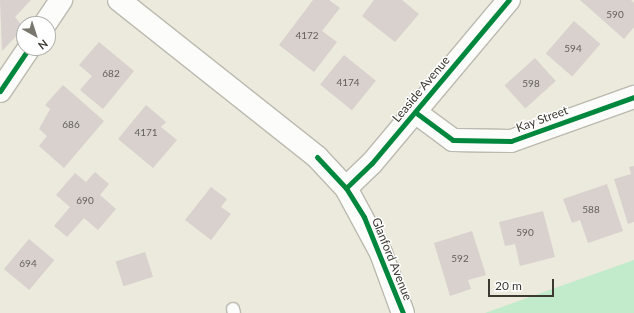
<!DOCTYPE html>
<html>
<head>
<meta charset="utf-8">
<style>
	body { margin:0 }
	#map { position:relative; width:634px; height:313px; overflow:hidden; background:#ece9dd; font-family:Lato,sans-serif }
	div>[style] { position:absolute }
	.green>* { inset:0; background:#c1ebcb }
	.building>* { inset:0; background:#d8d1ce; transform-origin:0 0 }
	.roads { filter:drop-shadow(1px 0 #bcbab0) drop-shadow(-1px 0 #bcbab0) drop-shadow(0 1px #bcbab0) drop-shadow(0 -1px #bcbab0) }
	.lane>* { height:12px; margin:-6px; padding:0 6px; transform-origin:6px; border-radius:6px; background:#fcfcfa }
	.street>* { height:22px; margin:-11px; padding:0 11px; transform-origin:11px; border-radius:11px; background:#fcfcfa }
	.secondary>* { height:22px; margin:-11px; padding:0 11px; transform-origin:11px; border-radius:11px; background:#fcfcfa }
	.cycleway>* { height:5px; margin:-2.5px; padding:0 2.5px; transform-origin:2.5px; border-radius:2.5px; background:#00873e }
	span { translate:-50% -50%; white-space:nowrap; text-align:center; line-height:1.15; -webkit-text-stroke:3px #fff; paint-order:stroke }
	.number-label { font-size:10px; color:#625f58 }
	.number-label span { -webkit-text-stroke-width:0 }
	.street-label { font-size:12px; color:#3b3930 }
	.north { position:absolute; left:16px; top:16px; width:40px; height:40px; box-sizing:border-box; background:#fff; border:1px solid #b1b0ac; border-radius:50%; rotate:141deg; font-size:11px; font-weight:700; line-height:16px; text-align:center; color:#3b3930 }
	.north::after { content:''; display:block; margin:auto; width:14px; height:18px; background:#79776d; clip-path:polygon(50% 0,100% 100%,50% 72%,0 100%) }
	.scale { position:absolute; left:488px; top:279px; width:66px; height:18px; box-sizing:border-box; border:2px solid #3b3930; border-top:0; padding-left:5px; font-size:12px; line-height:14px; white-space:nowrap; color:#3b3930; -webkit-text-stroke:3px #fff; paint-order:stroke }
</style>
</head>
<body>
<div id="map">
	<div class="green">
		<i style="clip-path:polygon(634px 260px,634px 313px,485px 313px)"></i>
	</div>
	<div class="building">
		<i style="clip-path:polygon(0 0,31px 0,15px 17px,24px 28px,2px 51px)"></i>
		<i style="clip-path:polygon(313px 0,329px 0,340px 8px,322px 31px,337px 42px,314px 72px,279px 45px)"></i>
		<i style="clip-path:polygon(374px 0,402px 0,419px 14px,395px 42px,362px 16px)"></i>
		<i style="clip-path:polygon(580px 0,631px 0,634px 3px,634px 27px,624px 39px)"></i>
		<i style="left:574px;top:21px;width:35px;height:43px;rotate:41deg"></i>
		<i style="clip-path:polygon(99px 42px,134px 71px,103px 109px,80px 90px,92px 76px,79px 65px)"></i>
		<i style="left:344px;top:55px;width:41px;height:38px;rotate:39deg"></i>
		<i style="left:535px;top:58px;width:31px;height:41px;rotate:48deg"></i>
		<i style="clip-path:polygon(63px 85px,104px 121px,64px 168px,39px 146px,47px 136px,39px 129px,50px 109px,45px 105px)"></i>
		<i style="clip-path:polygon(146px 105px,166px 122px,161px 127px,177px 140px,153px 168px,118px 139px)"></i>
		<i style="clip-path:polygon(634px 166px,634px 222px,628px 224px,614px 179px,631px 174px,629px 167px)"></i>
		<i style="clip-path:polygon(95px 172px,109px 184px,100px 195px,116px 209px,98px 230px,84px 218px,67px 237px,54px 226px,70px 207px,56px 195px,75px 173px,86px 182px)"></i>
		<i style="clip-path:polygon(607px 184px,623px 231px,588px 243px,580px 220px,572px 223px,563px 199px)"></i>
		<i style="clip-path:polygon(211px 187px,227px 199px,221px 207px,231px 214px,211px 240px,185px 220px)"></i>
		<i style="clip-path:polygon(543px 211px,555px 257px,520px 266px,515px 244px,505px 246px,499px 222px)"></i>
		<i style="clip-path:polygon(472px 231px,486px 275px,468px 280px,471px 289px,450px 296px,434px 243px)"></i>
		<i style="left:29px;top:239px;width:33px;height:39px;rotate:40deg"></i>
		<i style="left:145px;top:252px;width:26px;height:31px;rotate:72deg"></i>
	</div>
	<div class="roads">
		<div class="lane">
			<i style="left:233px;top:309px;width:4px;rotate:76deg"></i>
		</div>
		<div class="street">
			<i style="left:45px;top:24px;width:29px;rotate:-56deg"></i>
			<i style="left:0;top:91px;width:52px;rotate:-56deg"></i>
			<i style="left:415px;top:112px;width:47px;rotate:36.4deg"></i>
			<i style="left:453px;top:140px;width:58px;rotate:1deg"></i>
			<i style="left:511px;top:141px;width:131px;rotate:-19.7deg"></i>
			<i style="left:346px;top:188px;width:36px;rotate:-44deg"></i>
			<i style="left:372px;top:163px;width:213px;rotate:-50deg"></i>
		</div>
		<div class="secondary">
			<i style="left:119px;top:0;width:253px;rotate:38.4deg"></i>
			<i style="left:317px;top:157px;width:42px;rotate:46.9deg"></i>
			<i style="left:346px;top:188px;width:74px;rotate:61.7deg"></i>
			<i style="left:381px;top:253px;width:64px;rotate:69.9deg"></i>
		</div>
	</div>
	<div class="cycleway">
		<i style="left:0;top:91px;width:52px;rotate:-56deg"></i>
		<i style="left:415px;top:112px;width:47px;rotate:36.4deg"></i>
		<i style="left:453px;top:140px;width:58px;rotate:1deg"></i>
		<i style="left:511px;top:141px;width:131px;rotate:-19.7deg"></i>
		<i style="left:317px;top:157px;width:42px;rotate:46.9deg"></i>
		<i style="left:346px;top:188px;width:34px;rotate:58deg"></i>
		<i style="left:364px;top:217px;width:104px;rotate:67.9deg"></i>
		<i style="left:346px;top:188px;width:36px;rotate:-44deg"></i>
		<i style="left:372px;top:163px;width:213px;rotate:-50deg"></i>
	</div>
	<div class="number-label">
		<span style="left:615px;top:15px">590</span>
		<span style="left:307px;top:36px">4172</span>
		<span style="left:573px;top:49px">594</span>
		<span style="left:111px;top:74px">682</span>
		<span style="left:348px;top:83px">4174</span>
		<span style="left:531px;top:84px">598</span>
		<span style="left:71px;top:125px">686</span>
		<span style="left:146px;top:133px">4171</span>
		<span style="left:85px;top:201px">690</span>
		<span style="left:591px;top:210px">588</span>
		<span style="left:525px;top:233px">590</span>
		<span style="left:460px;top:259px">592</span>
		<span style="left:28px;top:264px">694</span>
	</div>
	<div class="street-label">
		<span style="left:421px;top:89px;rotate:-50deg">Leaside Avenue</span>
		<span style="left:542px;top:119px;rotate:-20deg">Kay Street</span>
		<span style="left:392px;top:259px;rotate:68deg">Glanford Avenue</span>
	</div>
	<div class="north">N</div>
	<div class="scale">20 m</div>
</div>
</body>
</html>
